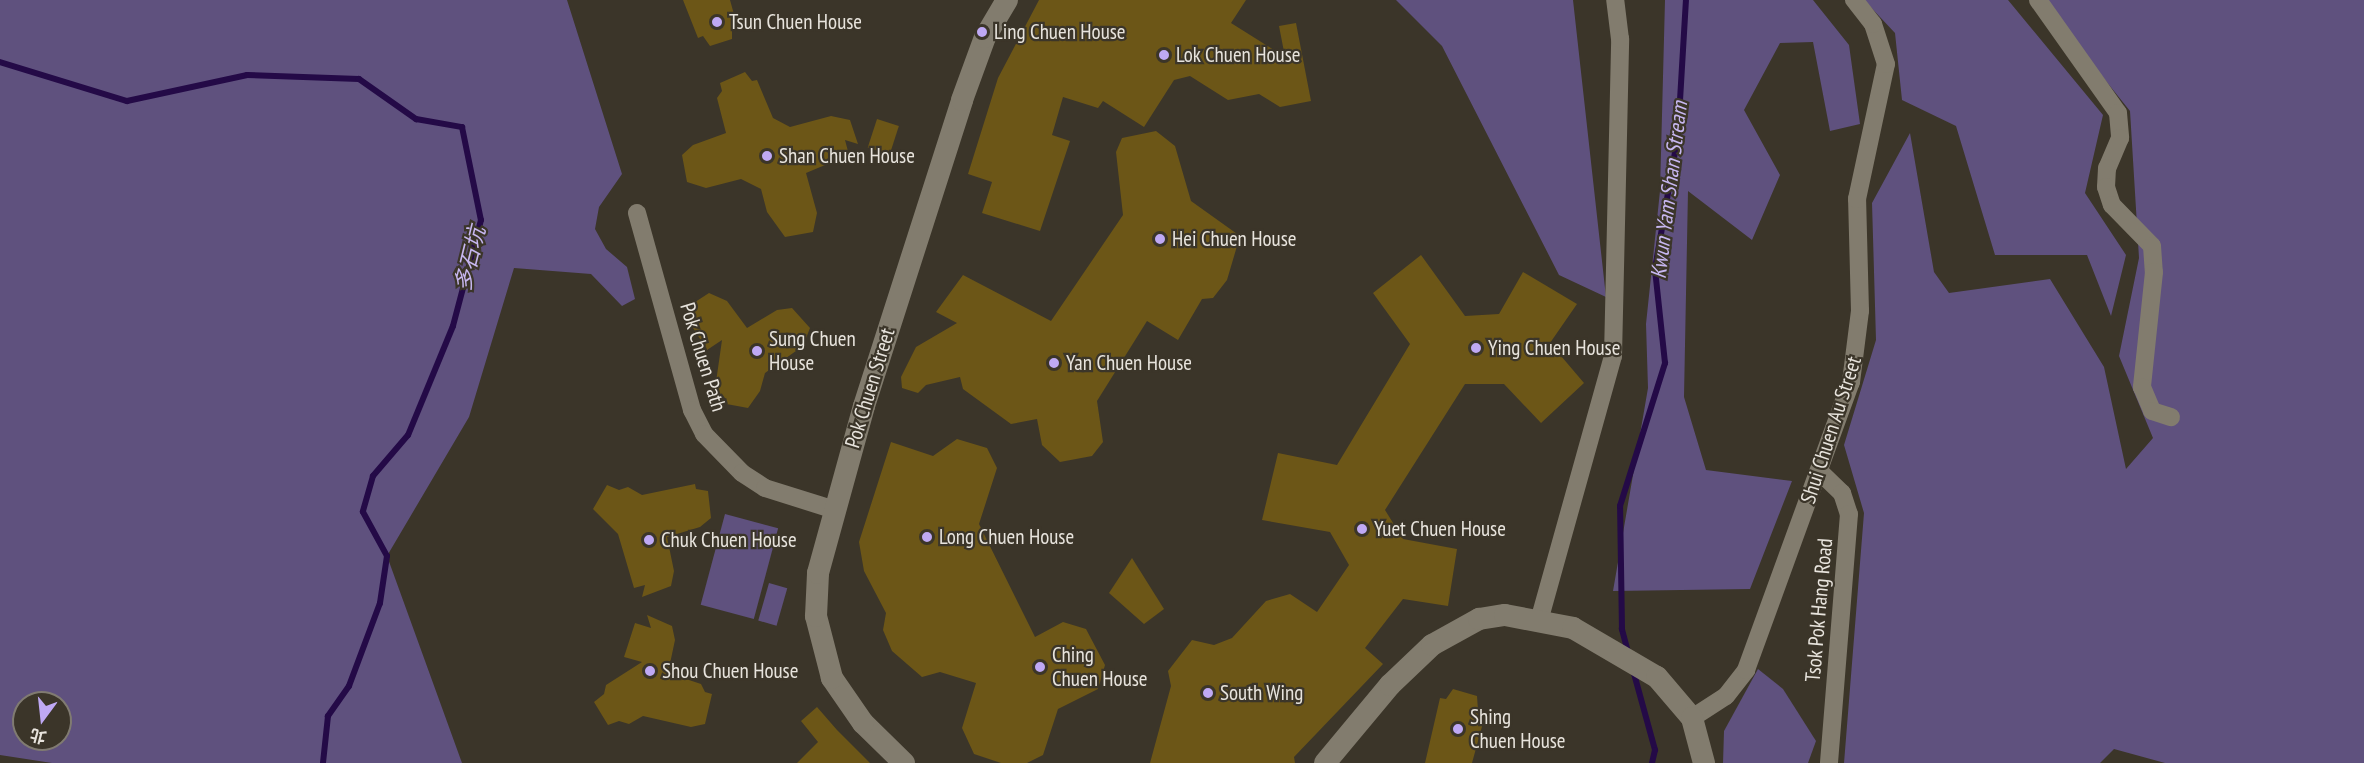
<!DOCTYPE html>
<html>
<head>
<meta charset="utf-8">
<style>
	body { margin:0 }
	#map { position:relative; width:2364px; height:763px; overflow:hidden; background:#3b3529; font-family:"PT Sans Narrow","Noto Sans TC",sans-serif }
	div>[style] { position:absolute }
	.green>* { inset:0; background:#5f517e; transform-origin:0 0 }
	.stream>* { height:6px; margin:-3px; padding:0 3px; transform-origin:3px; border-radius:3px; background:#240a47 }
	.building>* { inset:0; background:#6c5617; transform-origin:0 0 }
	.minor>* { height:18px; margin:-9px; padding:0 9px; transform-origin:9px; border-radius:9px; background:#827c6e }
	.tertiary>* { height:22px; margin:-11px; padding:0 11px; transform-origin:11px; border-radius:11px; background:#827c6e }
	.dots>* { width:16px; height:16px; translate:-50% -50%; box-sizing:border-box; border:3px solid #3b3529; border-radius:50% }
	span { translate:-50% -50%; white-space:nowrap; text-align:center; line-height:1.15; -webkit-text-stroke:4.5px #3b3529; paint-order:stroke }
	.poi-label { font-size:21px; color:#e8e4dd }
	.left { translate:0 -50%; text-align:left }
	.street-label { font-size:21px; color:#e8e4dd }
	.water-label { font-size:22px; color:#c7b7f0; font-style:italic }
	.north { position:absolute; left:12px; top:691px; width:60px; height:60px; box-sizing:border-box; background:#3b3529; border:2px solid #807b71; border-radius:50%; rotate:195deg; font-size:16px; font-weight:700; line-height:24px; text-align:center; color:#e8e4dd }
	.north::after { content:''; display:block; margin:auto; width:21px; height:27px; background:#bfa9f4; clip-path:polygon(50% 0,100% 100%,50% 72%,0 100%) }
</style>
</head>
<body>
<div id="map">
	<div class="green">
		<i style="clip-path:polygon(evenodd,0 0,567px 0,622px 174px,599px 207px,595px 229px,606px 249px,627px 267px,635px 299px,622px 306px,591px 274px,514px 268px,469px 417px,387px 556px,462px 763px,52px 763px,0 755px,0 0,24px 703px,60px 703px,60px 739px,24px 739px,24px 703px)"></i>
		<i style="clip-path:polygon(1396px 0,1573px 0,1606px 297px,1559px 275px,1442px 46px)"></i>
		<i style="clip-path:polygon(1665px 0,1813px 0,1849px 45px,1860px 124px,1830px 131px,1813px 42px,1780px 43px,1744px 110px,1780px 175px,1752px 240px,1688px 191px,1684px 397px,1706px 470px,1792px 481px,1750px 589px,1613px 591px,1648px 388px,1646px 324px,1660px 191px)"></i>
		<i style="clip-path:polygon(1864px 0,2008px 0,2103px 115px,2085px 193px,2126px 255px,2111px 316px,2087px 255px,1995px 255px,1956px 126px,1902px 100px,1895px 33px)"></i>
		<i style="clip-path:polygon(2041px 0,2364px 0,2364px 763px,2165px 763px,2114px 749px,2100px 763px,1844px 763px,1864px 513px,1844px 445px,1876px 340px,1872px 203px,1910px 133px,1934px 272px,1949px 293px,2050px 279px,2104px 367px,2126px 469px,2153px 438px,2119px 356px,2139px 258px,2130px 111px)"></i>
		<i style="left:725px;top:514px;width:55px;height:94px;rotate:15deg"></i>
		<i style="left:769px;top:583px;width:19px;height:39px;rotate:16deg"></i>
		<i style="clip-path:polygon(1758px 669px,1783px 689px,1816px 741px,1808px 763px,1723px 763px,1724px 731px)"></i>
	</div>
	<div class="stream">
		<i style="left:0;top:62px;width:133px;rotate:17.1deg"></i>
		<i style="left:127px;top:101px;width:123px;rotate:-12.2deg"></i>
		<i style="left:247px;top:75px;width:112px;rotate:2deg"></i>
		<i style="left:359px;top:79px;width:70px;rotate:35.1deg"></i>
		<i style="left:416px;top:119px;width:47px;rotate:9.9deg"></i>
		<i style="left:462px;top:127px;width:95px;rotate:78.5deg"></i>
		<i style="left:481px;top:220px;width:110px;rotate:104.8deg"></i>
		<i style="left:453px;top:326px;width:118px;rotate:112.4deg"></i>
		<i style="left:408px;top:435px;width:54px;rotate:130.5deg"></i>
		<i style="left:373px;top:476px;width:37px;rotate:106deg"></i>
		<i style="left:363px;top:512px;width:50px;rotate:61.4deg"></i>
		<i style="left:387px;top:556px;width:48px;rotate:98.5deg"></i>
		<i style="left:380px;top:603px;width:89px;rotate:110.5deg"></i>
		<i style="left:349px;top:686px;width:37px;rotate:125deg"></i>
		<i style="left:328px;top:716px;width:47px;rotate:96.1deg"></i>
		<i style="left:1628px;top:652px;width:24px;rotate:-105deg"></i>
		<i style="left:1622px;top:629px;width:123px;rotate:-90.9deg"></i>
		<i style="left:1620px;top:506px;width:150px;rotate:-72.5deg"></i>
		<i style="left:1665px;top:363px;width:95px;rotate:-96.1deg"></i>
		<i style="left:1655px;top:269px;width:137px;rotate:-80.3deg"></i>
		<i style="left:1678px;top:134px;width:134px;rotate:-86.6deg"></i>
		<i style="left:1633px;top:670px;width:83px;rotate:74.6deg"></i>
		<i style="left:1655px;top:750px;width:13px;rotate:103deg"></i>
	</div>
	<div class="building">
		<i style="clip-path:polygon(683px 0,730px 0,737px 25px,732px 27px,732px 39px,710px 46px,703px 36px,698px 38px)"></i>
		<i style="clip-path:polygon(1039px 0,1246px 0,1231px 23px,1285px 57px,1279px 26px,1296px 23px,1311px 101px,1280px 107px,1259px 94px,1228px 100px,1190px 76px,1174px 80px,1144px 127px,1103px 101px,1098px 108px,1063px 97px,1052px 135px,1070px 141px,1040px 231px,982px 213px,992px 182px,968px 174px,998px 78px)"></i>
		<i style="clip-path:polygon(745px 72px,752px 81px,757px 80px,773px 118px,790px 127px,831px 116px,850px 120px,858px 144px,845px 140px,849px 155px,806px 173px,817px 213px,813px 232px,785px 237px,767px 212px,761px 189px,741px 179px,706px 188px,687px 182px,682px 155px,693px 145px,726px 133px,717px 98px,722px 91px,720px 83px)"></i>
		<i style="left:877px;top:119px;width:23px;height:30px;rotate:18deg"></i>
		<i style="clip-path:polygon(1156px 131px,1175px 146px,1191px 201px,1240px 236px,1227px 280px,1213px 298px,1202px 299px,1178px 340px,1147px 321px,1097px 401px,1103px 442px,1092px 456px,1060px 462px,1042px 445px,1037px 419px,1011px 424px,963px 389px,960px 377px,926px 385px,918px 393px,902px 388px,901px 377px,916px 347px,957px 323px,936px 312px,963px 275px,1051px 321px,1123px 215px,1116px 152px,1122px 138px)"></i>
		<i style="clip-path:polygon(1421px 255px,1465px 316px,1499px 314px,1523px 272px,1577px 304px,1550px 343px,1584px 383px,1541px 423px,1504px 384px,1465px 384px,1385px 510px,1403px 539px,1457px 549px,1448px 606px,1403px 599px,1365px 648px,1383px 664px,1294px 757px,1295px 763px,1150px 763px,1171px 686px,1168px 671px,1192px 640px,1214px 645px,1232px 638px,1266px 601px,1290px 594px,1317px 612px,1349px 565px,1330px 532px,1262px 520px,1278px 453px,1337px 465px,1410px 344px,1373px 293px)"></i>
		<i style="clip-path:polygon(709px 293px,727px 301px,747px 328px,777px 310px,792px 308px,810px 328px,803px 346px,765px 373px,760px 391px,748px 408px,721px 403px,716px 382px,722px 340px,707px 350px,688px 320px,692px 318px,689px 306px)"></i>
		<i style="clip-path:polygon(957px 439px,987px 448px,997px 468px,979px 524px,1035px 637px,1063px 622px,1086px 629px,1105px 665px,1098px 689px,1058px 709px,1043px 755px,1027px 763px,1001px 763px,974px 754px,962px 728px,976px 683px,940px 672px,922px 677px,892px 651px,883px 630px,886px 613px,864px 571px,859px 542px,891px 442px,933px 456px)"></i>
		<i style="clip-path:polygon(695px 484px,696px 489px,708px 491px,711px 518px,700px 527px,667px 537px,674px 571px,671px 586px,642px 597px,645px 585px,634px 588px,618px 534px,593px 509px,607px 485px,619px 490px,628px 487px,642px 495px)"></i>
		<i style="clip-path:polygon(1132px 558px,1164px 609px,1144px 624px,1109px 593px)"></i>
		<i style="clip-path:polygon(647px 615px,672px 626px,675px 640px,668px 673px,701px 684px,705px 692px,712px 694px,705px 724px,691px 727px,643px 716px,629px 724px,619px 721px,608px 725px,594px 702px,604px 694px,606px 685px,642px 662px,624px 657px,635px 623px,651px 628px)"></i>
		<i style="clip-path:polygon(1453px 689px,1477px 696px,1478px 710px,1486px 712px,1472px 763px,1425px 763px,1440px 698px,1446px 699px)"></i>
		<i style="clip-path:polygon(817px 707px,837px 730px,870px 763px,797px 763px,818px 742px,801px 721px)"></i>
	</div>
	<div class="minor">
		<i style="left:2038px;top:0;width:138px;rotate:54.7deg"></i>
		<i style="left:2118px;top:113px;width:25px;rotate:85deg"></i>
		<i style="left:2120px;top:138px;width:33px;rotate:113deg"></i>
		<i style="left:2107px;top:168px;width:19px;rotate:93deg"></i>
		<i style="left:2106px;top:187px;width:19px;rotate:72deg"></i>
		<i style="left:2112px;top:205px;width:57px;rotate:45.7deg"></i>
		<i style="left:2152px;top:246px;width:26px;rotate:86deg"></i>
		<i style="left:2154px;top:272px;width:116px;rotate:96deg"></i>
		<i style="left:2142px;top:387px;width:26px;rotate:67deg"></i>
		<i style="left:2152px;top:411px;width:20px;rotate:18deg"></i>
		<i style="left:637px;top:213px;width:205px;rotate:74.4deg"></i>
		<i style="left:692px;top:410px;width:27px;rotate:63deg"></i>
		<i style="left:704px;top:434px;width:54px;rotate:45.7deg"></i>
		<i style="left:742px;top:473px;width:27px;rotate:33deg"></i>
		<i style="left:765px;top:488px;width:73px;rotate:17.4deg"></i>
		<i style="left:1819px;top:471px;width:32px;rotate:44deg"></i>
		<i style="left:1842px;top:493px;width:22px;rotate:72deg"></i>
		<i style="left:1849px;top:514px;width:250px;rotate:94.6deg"></i>
		<i style="left:1539px;top:621px;width:275px;rotate:-74.4deg"></i>
		<i style="left:1613px;top:356px;width:317px;rotate:-88.7deg"></i>
		<i style="left:1620px;top:39px;width:39px;rotate:-97deg"></i>
		<i style="left:1692px;top:718px;width:40px;rotate:-32.9deg"></i>
		<i style="left:1726px;top:696px;width:33px;rotate:-52deg"></i>
		<i style="left:1746px;top:670px;width:307px;rotate:-70deg"></i>
		<i style="left:1851px;top:382px;width:72px;rotate:-82.8deg"></i>
		<i style="left:1860px;top:311px;width:112px;rotate:-91.5deg"></i>
		<i style="left:1857px;top:199px;width:138px;rotate:-77.9deg"></i>
		<i style="left:1886px;top:64px;width:42px;rotate:-108deg"></i>
		<i style="left:1873px;top:24px;width:31px;rotate:-128deg"></i>
	</div>
	<div class="tertiary">
		<i style="left:904px;top:763px;width:57px;rotate:-135.7deg"></i>
		<i style="left:863px;top:723px;width:55px;rotate:-124.6deg"></i>
		<i style="left:832px;top:678px;width:64px;rotate:-104.5deg"></i>
		<i style="left:816px;top:616px;width:43px;rotate:-87.3deg"></i>
		<i style="left:818px;top:573px;width:173px;rotate:-74.6deg"></i>
		<i style="left:864px;top:406px;width:321px;rotate:-72.2deg"></i>
		<i style="left:962px;top:100px;width:67px;rotate:-69.9deg"></i>
		<i style="left:985px;top:37px;width:43px;rotate:-59.3deg"></i>
		<i style="left:1325px;top:763px;width:102px;rotate:-50.2deg"></i>
		<i style="left:1390px;top:685px;width:58px;rotate:-43.6deg"></i>
		<i style="left:1432px;top:645px;width:54px;rotate:-29deg"></i>
		<i style="left:1479px;top:619px;width:26px;rotate:-9deg"></i>
		<i style="left:1505px;top:615px;width:69px;rotate:10.8deg"></i>
		<i style="left:1573px;top:628px;width:97px;rotate:30.3deg"></i>
		<i style="left:1657px;top:677px;width:54px;rotate:49.5deg"></i>
		<i style="left:1692px;top:718px;width:47px;rotate:75.1deg"></i>
	</div>
	<div class="dots">
		<i style="left:717px;top:22px;background:#bfa9f4"></i>
		<i style="left:982px;top:32px;background:#bfa9f4"></i>
		<i style="left:1164px;top:55px;background:#bfa9f4"></i>
		<i style="left:767px;top:156px;background:#bfa9f4"></i>
		<i style="left:1160px;top:239px;background:#bfa9f4"></i>
		<i style="left:1476px;top:348px;background:#bfa9f4"></i>
		<i style="left:757px;top:351px;background:#bfa9f4"></i>
		<i style="left:1054px;top:363px;background:#bfa9f4"></i>
		<i style="left:1362px;top:529px;background:#bfa9f4"></i>
		<i style="left:927px;top:537px;background:#bfa9f4"></i>
		<i style="left:649px;top:540px;background:#bfa9f4"></i>
		<i style="left:1040px;top:667px;background:#bfa9f4"></i>
		<i style="left:650px;top:671px;background:#bfa9f4"></i>
		<i style="left:1208px;top:693px;background:#bfa9f4"></i>
		<i style="left:1458px;top:729px;background:#bfa9f4"></i>
	</div>
	<div class="poi-label">
		<span class="left" style="left:729px;top:22px">Tsun Chuen House</span>
		<span class="left" style="left:994px;top:32px">Ling Chuen House</span>
		<span class="left" style="left:1176px;top:55px">Lok Chuen House</span>
		<span class="left" style="left:779px;top:156px">Shan Chuen House</span>
		<span class="left" style="left:1172px;top:239px">Hei Chuen House</span>
		<span class="left" style="left:769px;top:351px">Sung Chuen<br>House</span>
		<span class="left" style="left:1488px;top:348px">Ying Chuen House</span>
		<span class="left" style="left:1066px;top:363px">Yan Chuen House</span>
		<span class="left" style="left:1374px;top:529px">Yuet Chuen House</span>
		<span class="left" style="left:939px;top:537px">Long Chuen House</span>
		<span class="left" style="left:661px;top:540px">Chuk Chuen House</span>
		<span class="left" style="left:1052px;top:667px">Ching<br>Chuen House</span>
		<span class="left" style="left:662px;top:671px">Shou Chuen House</span>
		<span class="left" style="left:1220px;top:693px">South Wing</span>
		<span class="left" style="left:1470px;top:729px">Shing<br>Chuen House</span>
	</div>
	<div class="street-label">
		<span style="left:703px;top:357px;rotate:73deg">Pok Chuen Path</span>
		<span style="left:870px;top:388px;rotate:-73deg">Pok Chuen Street</span>
		<span style="left:1831px;top:430px;rotate:-72deg">Shui Chuen Au Street</span>
		<span style="left:1819px;top:610px;rotate:-85deg">Tsok Pok Hang Road</span>
	</div>
	<div class="water-label">
		<span style="left:1669px;top:190px;rotate:-83deg">Kwun Yam Shan Stream</span>
		<span style="left:470px;top:259px;rotate:-76deg">多石坑</span>
	</div>
	<div class="north">北</div>
</div>
</body>
</html>
